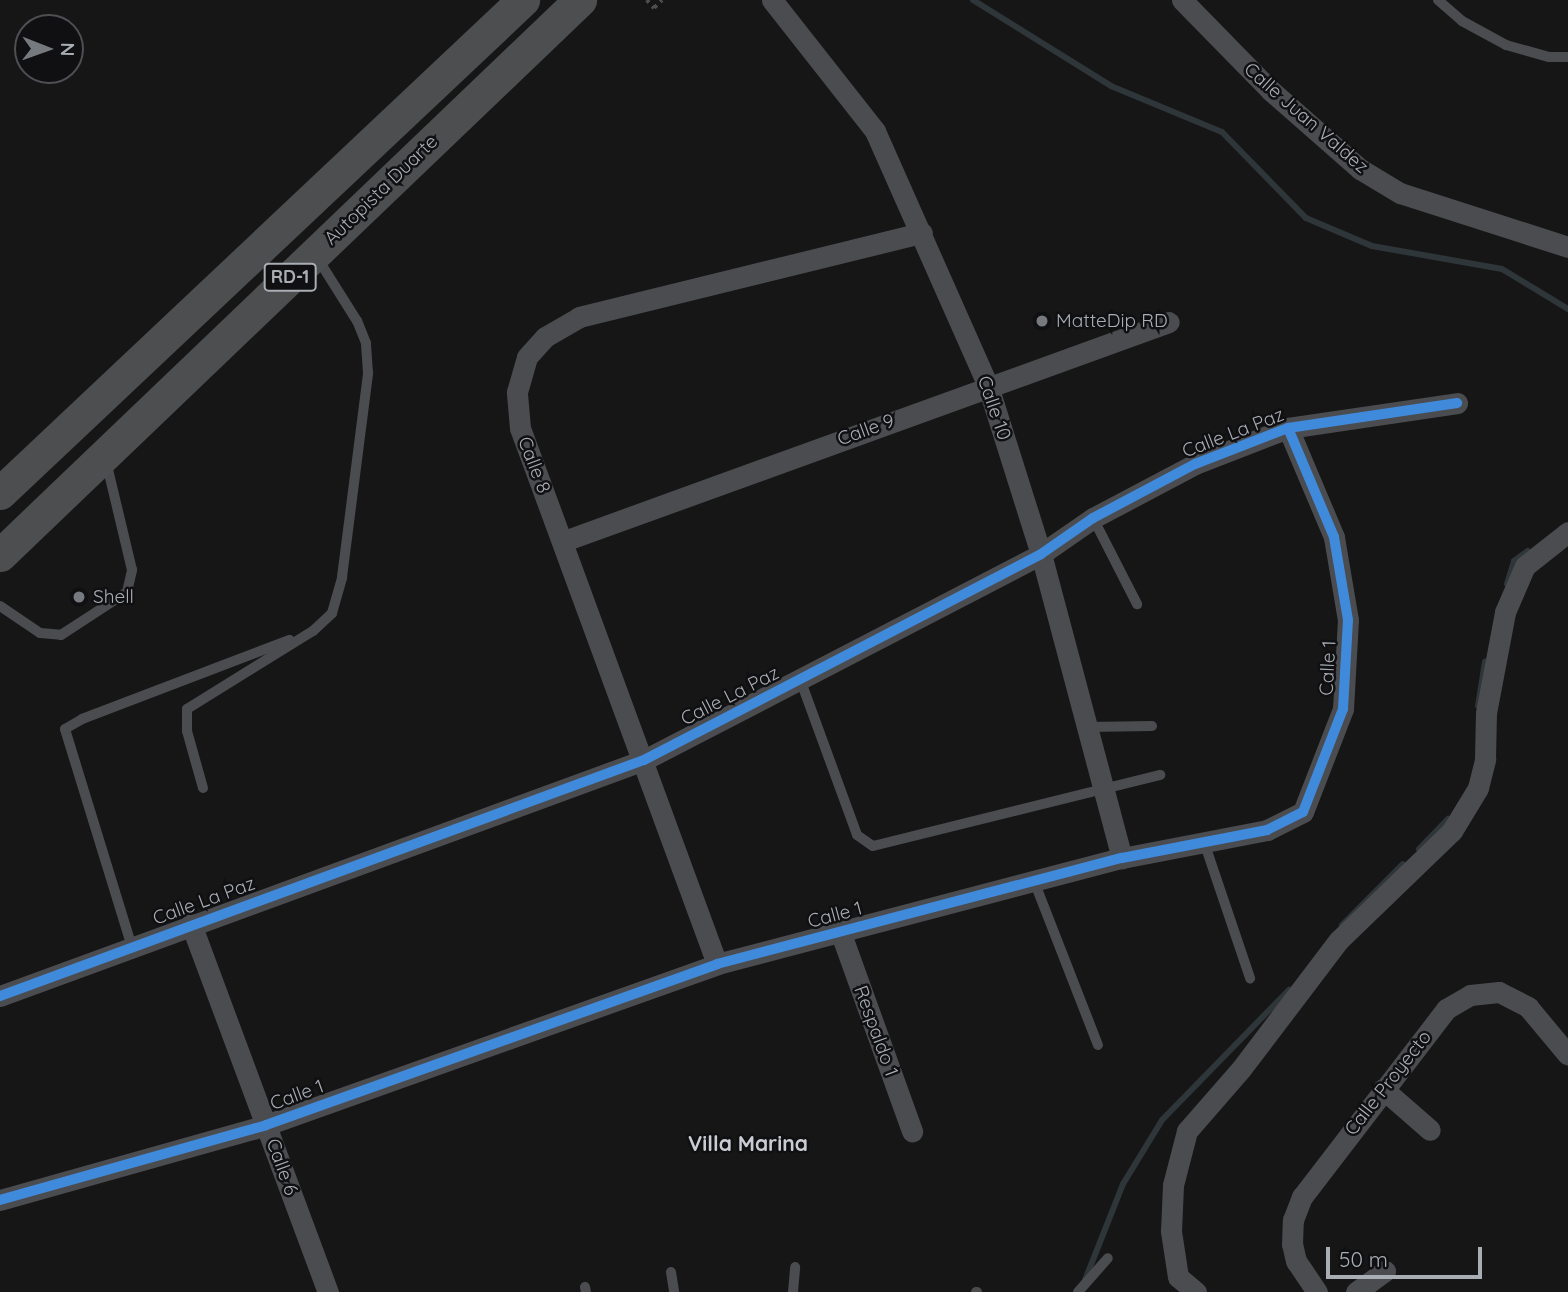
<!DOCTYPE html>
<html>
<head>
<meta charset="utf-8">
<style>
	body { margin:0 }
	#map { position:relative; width:1568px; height:1292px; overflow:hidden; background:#161616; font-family:Quicksand,sans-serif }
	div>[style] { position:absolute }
	.stream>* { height:6px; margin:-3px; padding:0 3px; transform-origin:3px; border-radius:3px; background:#2e363a }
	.path>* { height:3.5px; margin-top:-1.75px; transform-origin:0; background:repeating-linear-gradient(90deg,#4c4d4f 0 3.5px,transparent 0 8.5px) }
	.service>* { height:10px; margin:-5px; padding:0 5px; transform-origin:5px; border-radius:5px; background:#4b4c4f }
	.minor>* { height:21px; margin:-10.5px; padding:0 10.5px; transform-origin:10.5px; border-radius:10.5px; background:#4b4c4f }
	.trunk>* { height:33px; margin:-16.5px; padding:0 16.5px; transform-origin:16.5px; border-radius:16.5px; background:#4d4e50 }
	.cycleway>* { height:10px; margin:-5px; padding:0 5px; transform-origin:5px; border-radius:5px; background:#408adc }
	.dots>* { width:19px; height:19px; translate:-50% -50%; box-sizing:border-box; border:4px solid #101012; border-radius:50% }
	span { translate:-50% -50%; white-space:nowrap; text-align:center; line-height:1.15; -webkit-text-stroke:5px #101012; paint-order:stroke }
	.shield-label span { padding:2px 5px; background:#101012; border:2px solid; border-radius:5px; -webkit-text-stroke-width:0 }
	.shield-label { font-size:18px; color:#a9aeb5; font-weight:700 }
	.street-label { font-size:19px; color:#a9aeb5 }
	.poi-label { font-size:19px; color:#a9aeb5 }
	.left { translate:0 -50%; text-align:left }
	.neighbourhood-label { font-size:21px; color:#c9ccd2; font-weight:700 }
	.north { position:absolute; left:14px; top:14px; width:70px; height:70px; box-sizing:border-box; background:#101012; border:2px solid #4d4f53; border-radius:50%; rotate:91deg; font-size:19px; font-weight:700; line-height:28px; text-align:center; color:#a9aeb5 }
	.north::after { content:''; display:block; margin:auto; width:24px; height:32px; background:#76797d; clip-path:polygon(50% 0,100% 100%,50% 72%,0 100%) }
	.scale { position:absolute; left:1326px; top:1247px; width:156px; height:32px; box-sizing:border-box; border:4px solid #a9aeb5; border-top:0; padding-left:9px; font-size:21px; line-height:24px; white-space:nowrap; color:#a9aeb5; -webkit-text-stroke:5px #101012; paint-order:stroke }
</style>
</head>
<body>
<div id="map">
	<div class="stream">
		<i style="left:973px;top:0;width:163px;rotate:31.9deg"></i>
		<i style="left:1111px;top:86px;width:120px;rotate:22.5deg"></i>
		<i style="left:1222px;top:132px;width:120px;rotate:45.7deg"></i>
		<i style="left:1306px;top:218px;width:72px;rotate:23deg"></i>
		<i style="left:1372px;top:246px;width:132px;rotate:10deg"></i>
		<i style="left:1502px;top:269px;width:77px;rotate:31.2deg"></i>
		<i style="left:1507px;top:584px;width:24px;rotate:-73deg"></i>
		<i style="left:1514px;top:561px;width:17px;rotate:-36deg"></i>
		<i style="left:1478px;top:706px;width:45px;rotate:-81deg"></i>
		<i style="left:1419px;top:849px;width:42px;rotate:-46deg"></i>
		<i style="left:1342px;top:925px;width:86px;rotate:-45deg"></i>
		<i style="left:1085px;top:1280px;width:103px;rotate:-68.4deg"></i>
		<i style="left:1123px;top:1184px;width:75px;rotate:-58.6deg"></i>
		<i style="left:1162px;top:1120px;width:182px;rotate:-45.7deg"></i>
	</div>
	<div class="path">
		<i style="left:647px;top:0;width:11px;rotate:49deg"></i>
		<i style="left:654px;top:8px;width:11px;rotate:-45deg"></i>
	</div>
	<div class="service">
		<i style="left:1438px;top:0;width:32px;rotate:41deg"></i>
		<i style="left:1462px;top:21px;width:50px;rotate:28.6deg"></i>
		<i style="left:1506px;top:45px;width:45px;rotate:15.6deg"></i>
		<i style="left:1549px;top:57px;width:19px"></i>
		<i style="left:1093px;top:518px;width:97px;rotate:62.9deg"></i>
		<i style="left:0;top:606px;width:48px;rotate:34deg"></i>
		<i style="left:40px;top:633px;width:21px;rotate:5deg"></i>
		<i style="left:61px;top:635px;width:79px;rotate:-33.1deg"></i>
		<i style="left:127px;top:592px;width:23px;rotate:-77deg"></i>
		<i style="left:132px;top:570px;width:112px;rotate:-103.4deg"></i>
		<i style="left:800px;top:679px;width:166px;rotate:69.9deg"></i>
		<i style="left:857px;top:835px;width:19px;rotate:35deg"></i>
		<i style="left:873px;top:846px;width:296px;rotate:-13.9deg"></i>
		<i style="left:1087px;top:727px;width:65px;rotate:-0.9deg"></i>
		<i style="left:203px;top:788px;width:59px;rotate:-105.7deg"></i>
		<i style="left:187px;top:731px;width:22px;rotate:-90deg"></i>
		<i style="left:187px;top:709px;width:148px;rotate:-31.8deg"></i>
		<i style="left:313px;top:631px;width:26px;rotate:-43deg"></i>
		<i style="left:332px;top:613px;width:37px;rotate:-74deg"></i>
		<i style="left:342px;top:577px;width:206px;rotate:-82.7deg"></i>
		<i style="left:368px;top:373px;width:30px;rotate:-94deg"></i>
		<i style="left:366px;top:343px;width:24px;rotate:-112deg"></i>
		<i style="left:357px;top:321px;width:77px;rotate:-122.2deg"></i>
		<i style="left:1204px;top:842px;width:144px;rotate:71.3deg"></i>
		<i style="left:1034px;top:881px;width:176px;rotate:68.7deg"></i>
		<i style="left:132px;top:947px;width:228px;rotate:-107.1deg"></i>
		<i style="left:65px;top:729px;width:20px;rotate:-30deg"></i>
		<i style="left:82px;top:719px;width:222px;rotate:-20.9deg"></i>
		<i style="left:671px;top:1272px;width:20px;rotate:81deg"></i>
		<i style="left:585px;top:1287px;width:5px;rotate:79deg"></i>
		<i style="left:793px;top:1292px;width:25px;rotate:-85deg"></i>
		<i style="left:976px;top:1292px;width:1px"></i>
		<i style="left:1078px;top:1292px;width:45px;rotate:-48.6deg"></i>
	</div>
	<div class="minor">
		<i style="left:772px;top:0;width:167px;rotate:51.8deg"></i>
		<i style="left:875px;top:131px;width:279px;rotate:66.1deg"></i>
		<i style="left:988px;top:386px;width:176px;rotate:72.5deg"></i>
		<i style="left:1041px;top:554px;width:315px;rotate:75.1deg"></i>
		<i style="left:1182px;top:0;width:126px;rotate:45.6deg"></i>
		<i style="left:1270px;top:90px;width:120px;rotate:41.3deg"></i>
		<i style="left:1360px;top:169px;width:47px;rotate:31deg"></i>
		<i style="left:1400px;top:193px;width:176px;rotate:17.8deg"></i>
		<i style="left:564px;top:541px;width:643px;rotate:-19.9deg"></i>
		<i style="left:191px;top:924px;width:393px;rotate:69.6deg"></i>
		<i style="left:840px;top:931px;width:213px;rotate:70.2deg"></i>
		<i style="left:717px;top:964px;width:571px;rotate:-110.18deg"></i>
		<i style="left:520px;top:428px;width:36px;rotate:-95deg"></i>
		<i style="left:517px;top:392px;width:36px;rotate:-74deg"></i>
		<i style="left:527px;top:357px;width:27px;rotate:-48deg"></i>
		<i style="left:545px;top:337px;width:39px;rotate:-30deg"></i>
		<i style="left:579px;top:317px;width:353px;rotate:-13.8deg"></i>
		<i style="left:0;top:996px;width:686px;rotate:-20.13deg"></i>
		<i style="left:644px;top:760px;width:447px;rotate:-27.4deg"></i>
		<i style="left:1041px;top:554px;width:63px;rotate:-34.7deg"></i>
		<i style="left:1093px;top:518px;width:115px;rotate:-27.9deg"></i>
		<i style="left:1195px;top:464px;width:100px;rotate:-21.2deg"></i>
		<i style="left:1288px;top:428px;width:171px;rotate:-8.4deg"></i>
		<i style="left:1383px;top:1089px;width:62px;rotate:41.1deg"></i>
		<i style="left:0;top:1200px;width:276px;rotate:-15.7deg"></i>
		<i style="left:266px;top:1125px;width:479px;rotate:-19.6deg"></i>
		<i style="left:717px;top:964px;width:419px;rotate:-14.7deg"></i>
		<i style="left:1122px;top:858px;width:148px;rotate:-10.9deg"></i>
		<i style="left:1267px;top:830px;width:40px;rotate:-26.6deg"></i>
		<i style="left:1303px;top:812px;width:110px;rotate:-68.8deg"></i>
		<i style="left:1343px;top:709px;width:89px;rotate:-86.8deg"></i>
		<i style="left:1348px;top:620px;width:84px;rotate:-99.6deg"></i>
		<i style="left:1334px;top:537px;width:118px;rotate:-112.9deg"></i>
		<i style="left:1196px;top:1292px;width:23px;rotate:-140deg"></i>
		<i style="left:1178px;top:1277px;width:47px;rotate:-98.7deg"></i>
		<i style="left:1171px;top:1231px;width:46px;rotate:-87.5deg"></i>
		<i style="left:1173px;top:1185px;width:56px;rotate:-75.5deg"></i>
		<i style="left:1187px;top:1131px;width:82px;rotate:-48.9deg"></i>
		<i style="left:1241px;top:1069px;width:162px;rotate:-52.8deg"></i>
		<i style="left:1339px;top:940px;width:157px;rotate:-44deg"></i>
		<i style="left:1452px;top:831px;width:50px;rotate:-58.8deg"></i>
		<i style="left:1478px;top:788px;width:30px;rotate:-76deg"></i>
		<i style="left:1485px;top:759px;width:46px;rotate:-88.8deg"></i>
		<i style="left:1486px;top:713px;width:103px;rotate:-79.3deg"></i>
		<i style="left:1505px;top:612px;width:50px;rotate:-66.5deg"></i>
		<i style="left:1525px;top:566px;width:55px;rotate:-38.3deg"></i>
		<i style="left:1317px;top:1292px;width:37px;rotate:-124deg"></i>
		<i style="left:1296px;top:1261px;width:17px;rotate:-103deg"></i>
		<i style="left:1292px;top:1244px;width:24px;rotate:-88deg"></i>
		<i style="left:1293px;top:1220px;width:25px;rotate:-69deg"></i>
		<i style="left:1302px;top:1197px;width:237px;rotate:-52.5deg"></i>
		<i style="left:1446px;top:1009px;width:28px;rotate:-30deg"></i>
		<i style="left:1470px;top:995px;width:29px;rotate:-6deg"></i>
		<i style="left:1499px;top:992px;width:33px;rotate:27deg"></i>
		<i style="left:1528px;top:1007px;width:62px;rotate:50.2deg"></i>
		<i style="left:1356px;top:1292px;width:36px;rotate:-36deg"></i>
	</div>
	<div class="trunk">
		<i style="left:0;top:493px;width:719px;rotate:-43.31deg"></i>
		<i style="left:0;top:555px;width:803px;rotate:-43.74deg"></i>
	</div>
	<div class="cycleway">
		<i style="left:0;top:996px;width:686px;rotate:-20.13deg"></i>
		<i style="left:644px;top:760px;width:447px;rotate:-27.4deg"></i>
		<i style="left:1041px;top:554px;width:63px;rotate:-34.7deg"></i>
		<i style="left:1093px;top:518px;width:115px;rotate:-27.9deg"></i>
		<i style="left:1195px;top:464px;width:100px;rotate:-21.2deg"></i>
		<i style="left:1288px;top:428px;width:171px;rotate:-8.4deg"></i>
		<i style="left:0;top:1200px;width:276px;rotate:-15.7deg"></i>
		<i style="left:266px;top:1125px;width:479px;rotate:-19.6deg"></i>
		<i style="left:717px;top:964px;width:419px;rotate:-14.7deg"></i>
		<i style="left:1122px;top:858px;width:148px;rotate:-10.9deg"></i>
		<i style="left:1267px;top:830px;width:40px;rotate:-26.6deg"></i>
		<i style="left:1303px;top:812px;width:110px;rotate:-68.8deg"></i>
		<i style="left:1343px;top:709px;width:89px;rotate:-86.8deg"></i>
		<i style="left:1348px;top:620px;width:84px;rotate:-99.6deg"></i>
		<i style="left:1334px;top:537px;width:118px;rotate:-112.9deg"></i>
	</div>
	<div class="dots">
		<i style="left:1042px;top:321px;background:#76797d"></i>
		<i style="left:79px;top:597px;background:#76797d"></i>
	</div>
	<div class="shield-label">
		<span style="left:290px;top:277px">RD-1</span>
	</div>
	<div class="street-label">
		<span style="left:1306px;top:118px;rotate:41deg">Calle Juan Valdez</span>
		<span style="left:381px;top:190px;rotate:-44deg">Autopista Duarte</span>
		<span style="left:994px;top:408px;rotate:71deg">Calle 10</span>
		<span style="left:866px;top:430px;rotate:-20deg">Calle 9</span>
		<span style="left:1233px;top:433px;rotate:-21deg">Calle La Paz</span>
		<span style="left:534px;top:465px;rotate:69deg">Calle 8</span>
		<span style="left:1328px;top:668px;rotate:-87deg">Calle 1</span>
		<span style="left:730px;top:696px;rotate:-27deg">Calle La Paz</span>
		<span style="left:204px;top:901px;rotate:-20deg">Calle La Paz</span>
		<span style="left:835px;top:915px;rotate:-15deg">Calle 1</span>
		<span style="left:876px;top:1031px;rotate:70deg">Respaldo 1</span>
		<span style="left:1388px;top:1083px;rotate:-52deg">Calle Proyecto</span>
		<span style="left:297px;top:1095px;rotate:-20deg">Calle 1</span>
		<span style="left:282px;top:1167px;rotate:70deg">Calle 6</span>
	</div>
	<div class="poi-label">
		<span class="left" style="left:1056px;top:321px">MatteDip RD</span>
		<span class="left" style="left:93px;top:597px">Shell</span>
	</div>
	<div class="neighbourhood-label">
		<span style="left:748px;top:1143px">Villa Marina</span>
	</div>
	<div class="north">N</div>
	<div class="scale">50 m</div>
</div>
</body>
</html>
